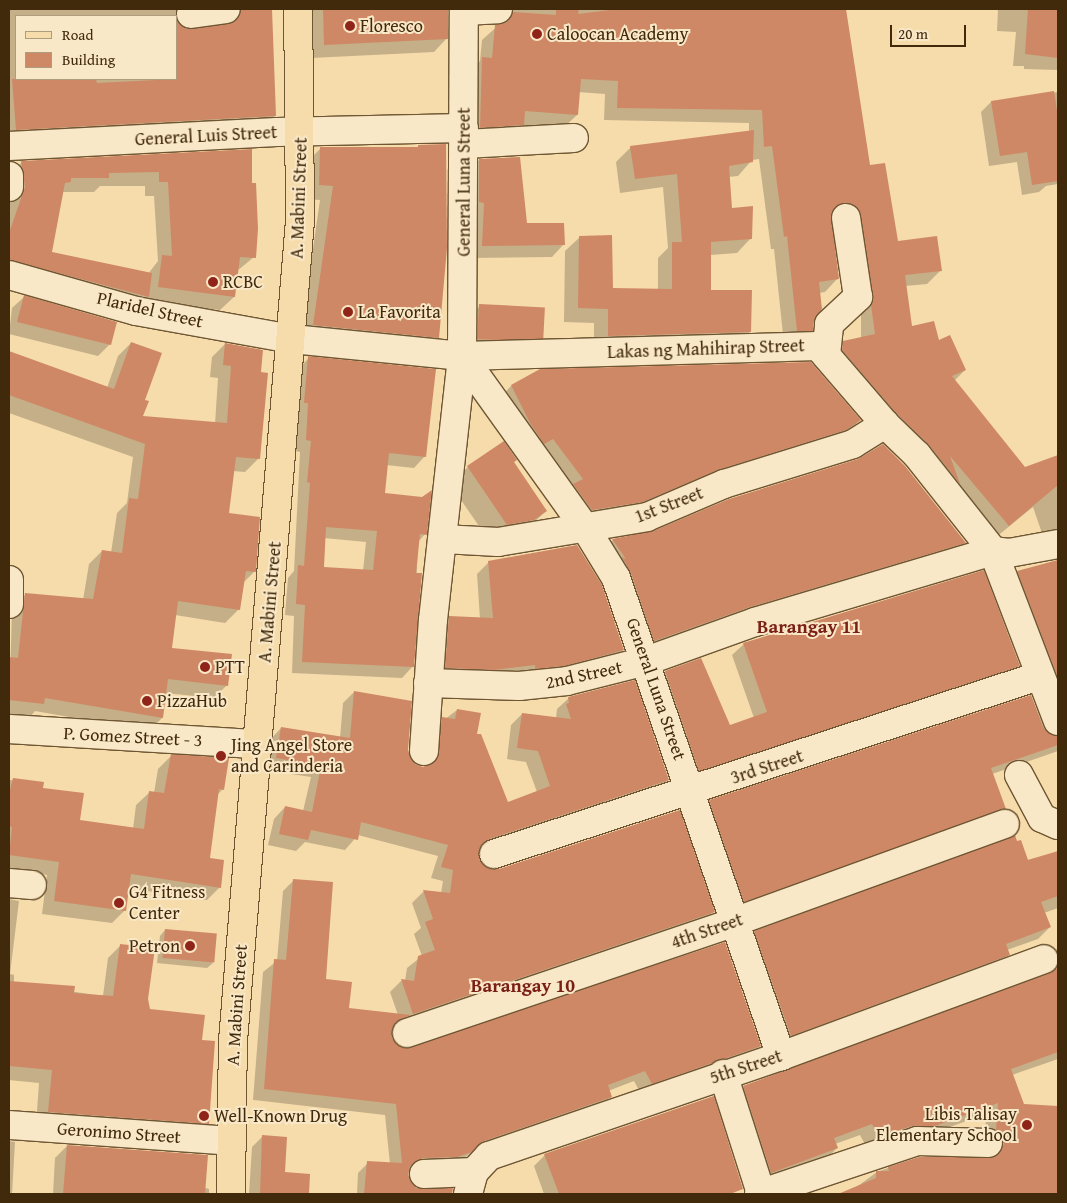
<!DOCTYPE html>
<html>
<head>
<meta charset="utf-8">
<style>
	body { margin:0 }
	#map { position:relative; width:1067px; height:1203px; overflow:hidden; background:#f6dbab; font-family:"Gentium Book Plus",serif }
	div>[style] { position:absolute }
	.shadow>* { inset:0; background:#0003 }
	.building>* { inset:0; background:#cf8865; transform-origin:0 0 }
	.roads { filter:drop-shadow(1px 0 #6e5633) drop-shadow(-1px 0 #6e5633) drop-shadow(0 1px #6e5633) drop-shadow(0 -1px #6e5633) }
	.minor>* { height:28px; margin:-14px; padding:0 14px; transform-origin:14px; border-radius:14px; background:#f9e8c8 }
	.major>* { height:28px; margin:-14px; padding:0 14px; transform-origin:14px; border-radius:14px; background:#f6dbab }
	.dots>* { width:14px; height:14px; translate:-50% -50%; box-sizing:border-box; border:2px solid #f9e8c8; border-radius:50% }
	span { translate:-50% -50%; white-space:nowrap; text-align:center; line-height:1.15; -webkit-text-stroke:4px #f9e8c8; paint-order:stroke }
	.poi-label { font-size:18px; color:#412a0b }
	.left { translate:0 -50%; text-align:left }
	.right { translate:-100% -50%; text-align:right }
	.street-label { font-size:18px; color:#412a0b }
	.neighbourhood-label { font-size:19px; color:#7a1f14; font-weight:700 }
	.frame { position:absolute; inset:0; border:10px solid #412a0b; pointer-events:none }
	.legend { position:absolute; left:15px; top:15px; width:162px; height:65px; box-sizing:border-box; background:#f9e8c8; border:1px solid #af9c7c; margin:0; padding:6px 9px; list-style:none; font-size:15px; color:#412a0b }
	.legend li { display:flex; align-items:center; gap:10px; height:25px }
	.legend b { width:25px; border:1px solid #af9c7c }
	.scale { position:absolute; left:890px; top:25px; width:76px; height:22px; box-sizing:border-box; border:2px solid #412a0b; border-top:0; padding-left:6px; font-size:15px; line-height:18px; white-space:nowrap; color:#412a0b; -webkit-text-stroke:4px #f9e8c8; paint-order:stroke }
</style>
</head>
<body>
<div id="map">
	<div class="shadow">
		<i style="clip-path:polygon(9px 9px,209px 9px,176px 13px,176px 16px,16px 16px,16px 79px,176px 79px,176px 17px,177px 24px,193px 31px,228px 24px,229px 21px,220px 9px,262px 9px,275px 116px,261px 129px,9px 142px)"></i>
		<i style="clip-path:polygon(309px 9px,447px 9px,447px 38px,434px 52px,311px 58px)"></i>
		<i style="clip-path:polygon(489px 9px,777px 9px,777px 13px,845px 9px,868px 167px,897px 243px,941px 270px,927px 284px,905px 286px,911px 328px,938px 342px,965px 370px,954px 381px,1024px 468px,1058px 456px,1058px 545px,1045px 542px,1033px 507px,995px 538px,830px 355px,844px 342px,861px 338px,861px 309px,839px 216px,831px 217px,838px 278px,825px 292px,819px 293px,811px 330px,798px 343px,784px 344px,774px 249px,771px 249px,759px 159px,752px 160px,738px 176px,728px 177px,731px 209px,751px 238px,737px 253px,710px 255px,709px 291px,750px 332px,735px 346px,594px 350px,594px 323px,564px 322px,565px 251px,580px 237px,612px 290px,658px 290px,658px 258px,668px 248px,663px 187px,620px 193px,616px 162px,631px 147px,749px 132px,749px 123px,604px 120px,605px 94px,578px 92px,577px 115px,563px 128px,522px 125px,509px 138px,467px 140px,469px 72px,480px 61px,482px 40px,501px 23px,498px 13px)"></i>
		<i style="clip-path:polygon(998px 9px,1058px 9px,1058px 70px,1024px 69px,1024px 66px,1013px 66px,1016px 32px,997px 31px)"></i>
		<i style="clip-path:polygon(1058px 92px,1058px 184px,1046px 186px,1039px 192px,1022px 195px,1017px 162px,989px 166px,981px 112px,991px 102px)"></i>
		<i style="clip-path:polygon(419px 146px,438px 337px,424px 352px,300px 339px,320px 200px,305px 199px,307px 162px,321px 148px,416px 149px)"></i>
		<i style="clip-path:polygon(evenodd,251px 150px,254px 257px,237px 271px,234px 297px,220px 310px,143px 301px,9px 276px,9px 175px,22px 162px,251px 150px,100px 186px,145px 186px,145px 196px,154px 196px,158px 261px,148px 274px,50px 253px,62px 192px,94px 192px,100px 186px)"></i>
		<i style="clip-path:polygon(479px 160px,526px 224px,563px 245px,552px 257px,470px 258px,468px 172px)"></i>
		<i style="clip-path:polygon(24px 297px,110px 344px,98px 356px,9px 334px,12px 308px)"></i>
		<i style="clip-path:polygon(480px 306px,542px 338px,530px 349px,467px 350px,468px 317px)"></i>
		<i style="clip-path:polygon(131px 343px,144px 401px,142px 417px,215px 424px,218px 378px,210px 377px,212px 357px,225px 344px,259px 374px,258px 459px,245px 472px,233px 471px,228px 514px,254px 572px,242px 584px,238px 610px,225px 623px,175px 615px,170px 649px,227px 685px,214px 698px,165px 693px,162px 718px,149px 731px,35px 711px,30px 717px,9px 714px,12px 608px,25px 595px,83px 600px,89px 564px,102px 551px,111px 553px,117px 513px,127px 503px,133px 457px,9px 413px,9px 352px,107px 388px,118px 356px)"></i>
		<i style="clip-path:polygon(evenodd,309px 358px,425px 456px,414px 468px,386px 465px,384px 494px,425px 534px,418px 542px,413px 666px,402px 678px,292px 673px,294px 616px,285px 615px,288px 578px,294px 571px,300px 452px,295px 451px,298px 369px,309px 358px,324px 538px,366px 542px,363px 571px,323px 568px,324px 538px)"></i>
		<i style="clip-path:polygon(540px 371px,860px 420px,848px 432px,630px 513px,580px 521px,500px 398px,511px 386px)"></i>
		<i style="clip-path:polygon(513px 463px,546px 511px,528px 528px,490px 542px,450px 484px,468px 467px)"></i>
		<i style="clip-path:polygon(653px 533px,965px 543px,953px 554px,643px 652px,601px 551px,613px 540px)"></i>
		<i style="clip-path:polygon(1058px 560px,1058px 718px,1007px 583px,1018px 572px)"></i>
		<i style="clip-path:polygon(489px 562px,623px 650px,611px 662px,551px 677px,434px 679px,438px 630px,450px 618px,480px 619px,477px 574px)"></i>
		<i style="clip-path:polygon(744px 644px,1019px 665px,1007px 677px,688px 781px,654px 683px,665px 672px,700px 660px,730px 727px,754px 718px,732px 655px)"></i>
		<i style="clip-path:polygon(354px 692px,407px 751px,414px 765px,424px 768px,427px 766px,431px 730px,457px 710px,476px 735px,507px 803px,537px 792px,526px 762px,507px 759px,511px 725px,522px 714px,556px 718px,557px 709px,569px 698px,668px 780px,656px 791px,477px 850px,482px 866px,713px 912px,702px 923px,398px 1026px,390px 1030px,395px 1045px,404px 1050px,760px 1046px,749px 1057px,641px 1094px,634px 1081px,608px 1091px,611px 1097px,600px 1108px,472px 1152px,459px 1162px,445px 1168px,409px 1170px,409px 1182px,417px 1189px,451px 1190px,451px 1194px,357px 1194px,358px 1173px,369px 1162px,390px 1164px,385px 1115px,253px 1100px,263px 972px,277px 961px,283px 891px,294px 880px,325px 980px,348px 1009px,398px 1015px,390px 992px,401px 981px,405px 981px,407px 968px,422px 956px,414px 934px,421px 928px,412px 903px,423px 892px,441px 893px,443px 881px,431px 878px,438px 856px,358px 835px,345px 850px,305px 842px,296px 851px,268px 845px,274px 819px,285px 807px,303px 811px,311px 777px,265px 770px,270px 740px,281px 728px,340px 738px,343px 703px)"></i>
		<i style="clip-path:polygon(1031px 696px,1047px 734px,1058px 736px,1058px 751px,992px 774px,1004px 808px,993px 820px,733px 912px,699px 813px,710px 801px)"></i>
		<i style="clip-path:polygon(171px 756px,223px 789px,217px 795px,209px 860px,220px 887px,207px 900px,128px 888px,125px 910px,112px 923px,42px 914px,47px 875px,9px 870px,9px 780px,43px 783px,42px 789px,78px 821px,133px 829px,136px 805px,150px 792px,154px 793px,158px 769px)"></i>
		<i style="clip-path:polygon(1058px 852px,1058px 908px,1044px 913px,1050px 927px,1038px 939px,1007px 950px,1008px 955px,997px 966px,779px 1047px,743px 944px,755px 932px)"></i>
		<i style="clip-path:polygon(9px 899px,19px 901px,10px 974px,14px 975px,14px 983px,103px 996px,108px 958px,121px 945px,147px 999px,149px 1010px,200px 1041px,208px 1123px,195px 1136px,36px 1125px,39px 1083px,9px 1080px)"></i>
		<i style="clip-path:polygon(165px 930px,213px 963px,207px 968px,157px 963px,160px 936px)"></i>
		<i style="clip-path:polygon(1058px 970px,1058px 1059px,1012px 1075px,1023px 1105px,1058px 1107px,1058px 1194px,847px 1194px,877px 1172px,888px 1168px,992px 1157px,985px 1142px,986px 1114px,922px 1137px,867px 1148px,860px 1135px,835px 1144px,837px 1148px,825px 1160px,758px 1180px,732px 1098px,744px 1087px)"></i>
		<i style="clip-path:polygon(263px 1136px,284px 1173px,309px 1175px,308px 1194px,249px 1194px,252px 1147px)"></i>
		<i style="clip-path:polygon(9px 1141px,15px 1142px,12px 1194px,9px 1194px)"></i>
		<i style="clip-path:polygon(67px 1146px,209px 1189px,209px 1194px,53px 1194px,55px 1158px)"></i>
		<i style="clip-path:polygon(545px 1155px,728px 1190px,717px 1194px,621px 1194px,623px 1173px,593px 1171px,592px 1194px,544px 1194px,534px 1166px)"></i>
	</div>
	<div class="building">
		<i style="clip-path:polygon(241px 9px,272px 9px,276px 116px,16px 130px,12px 79px,96px 79px,97px 83px,176px 79px,176px 18px,186px 29px,228px 24px,236px 21px)"></i>
		<i style="clip-path:polygon(323px 9px,448px 9px,448px 39px,324px 45px)"></i>
		<i style="clip-path:polygon(556px 9px,579px 9px,578px 14px,618px 9px,846px 9px,870px 165px,885px 163px,898px 241px,937px 236px,942px 271px,905px 275px,912px 326px,934px 321px,939px 340px,950px 335px,966px 370px,952px 376px,1025px 467px,1058px 455px,1058px 485px,1009px 526px,950px 456px,960px 484px,929px 445px,896px 413px,842px 350px,843px 341px,875px 334px,871px 305px,873px 295px,861px 216px,852px 204px,837px 206px,831px 213px,839px 279px,819px 282px,822px 309px,814px 322px,813px 331px,797px 331px,787px 236px,784px 237px,772px 146px,764px 147px,762px 110px,617px 108px,618px 81px,581px 79px,578px 115px,525px 111px,524px 125px,480px 128px,482px 57px,492px 58px,495px 25px,507px 22px,513px 12px,556px 15px)"></i>
		<i style="clip-path:polygon(1028px 9px,1058px 9px,1058px 58px,1025px 54px)"></i>
		<i style="clip-path:polygon(1054px 91px,1058px 117px,1058px 181px,1032px 185px,1027px 152px,1000px 156px,991px 101px)"></i>
		<i style="clip-path:polygon(754px 130px,753px 162px,729px 166px,732px 208px,753px 206px,752px 239px,711px 242px,711px 290px,752px 290px,751px 332px,608px 336px,608px 309px,578px 308px,579px 236px,612px 235px,613px 288px,672px 289px,672px 242px,682px 242px,677px 174px,635px 179px,630px 146px)"></i>
		<i style="clip-path:polygon(446px 144px,447px 248px,439px 338px,313px 325px,333px 186px,319px 185px,320px 147px,418px 147px,418px 145px)"></i>
		<i style="clip-path:polygon(252px 149px,252px 183px,256px 183px,258px 229px,256px 258px,240px 257px,235px 297px,158px 287px,162px 255px,172px 256px,168px 182px,159px 182px,159px 172px,109px 173px,109px 178px,71px 178px,71px 182px,65px 183px,52px 252px,152px 273px,149px 297px,9px 260px,9px 233px,25px 187px,21px 161px)"></i>
		<i style="clip-path:polygon(520px 157px,527px 223px,564px 223px,565px 245px,482px 246px,484px 203px,479px 202px,479px 159px)"></i>
		<i style="clip-path:polygon(24px 295px,117px 322px,111px 345px,17px 322px)"></i>
		<i style="left:479px;top:304px;width:66px;height:35px;rotate:3deg"></i>
		<i style="clip-path:polygon(131px 342px,162px 353px,145px 400px,149px 401px,143px 416px,227px 423px,231px 366px,223px 365px,225px 343px,263px 350px,261px 372px,268px 373px,260px 459px,236px 457px,229px 513px,260px 517px,256px 572px,246px 571px,240px 610px,178px 601px,172px 648px,232px 654px,228px 686px,168px 679px,163px 718px,45px 698px,44px 704px,9px 700px,9px 657px,18px 658px,25px 593px,93px 599px,102px 550px,122px 553px,129px 498px,138px 499px,145px 444px,9px 395px,9px 351px,114px 389px)"></i>
		<i style="clip-path:polygon(evenodd,308px 356px,436px 369px,426px 457px,389px 453px,385px 493px,422px 497px,432px 490px,427px 535px,420px 534px,416px 573px,422px 573px,414px 667px,302px 662px,305px 605px,296px 604px,298px 565px,304px 566px,310px 483px,307px 482px,311px 441px,306px 440px,308px 403px,304px 403px,308px 356px,326px 527px,377px 531px,373px 570px,324px 567px,326px 527px)"></i>
		<i style="clip-path:polygon(811px 362px,861px 420px,846px 430px,718px 470px,643px 502px,592px 510px,573px 484px,583px 479px,553px 439px,544px 444px,530px 423px,511px 385px,540px 369px)"></i>
		<i style="clip-path:polygon(504px 441px,517px 460px,514px 462px,547px 511px,534px 520px,507px 525px,467px 466px)"></i>
		<i style="clip-path:polygon(883px 444px,905px 466px,966px 543px,750px 607px,654px 641px,631px 573px,622px 557px,626px 559px,612px 539px,653px 531px,729px 499px,858px 459px)"></i>
		<i style="clip-path:polygon(577px 545px,602px 585px,624px 650px,564px 666px,535px 669px,535px 665px,494px 670px,445px 668px,449px 616px,493px 618px,488px 561px)"></i>
		<i style="clip-path:polygon(1058px 560px,1058px 678px,1017px 571px)"></i>
		<i style="clip-path:polygon(984px 570px,1020px 666px,699px 771px,665px 671px,701px 658px,730px 725px,767px 712px,743px 643px)"></i>
		<i style="clip-path:polygon(635px 680px,669px 780px,489px 839px,479px 850px,479px 859px,490px 869px,499px 869px,680px 810px,715px 912px,413px 1014px,401px 979px,414px 981px,418px 956px,435px 950px,425px 922px,433px 919px,423px 890px,450px 893px,453px 870px,441px 867px,448px 845px,361px 822px,358px 840px,311px 830px,308px 840px,279px 834px,285px 806px,312px 812px,321px 766px,276px 758px,281px 727px,350px 738px,354px 691px,412px 701px,408px 750px,415px 764px,423px 767px,437px 759px,442px 717px,455px 719px,457px 709px,481px 713px,477px 734px,481px 734px,508px 802px,550px 786px,538px 751px,517px 748px,522px 713px,571px 719px,566px 704px,569px 703px,568px 697px)"></i>
		<i style="clip-path:polygon(1031px 695px,1043px 727px,1049px 733px,1058px 736px,1058px 745px,991px 768px,1006px 809px,744px 902px,709px 800px)"></i>
		<i style="clip-path:polygon(171px 754px,229px 758px,224px 790px,219px 789px,210px 858px,224px 860px,221px 888px,131px 874px,126px 911px,54px 901px,59px 862px,9px 855px,12px 827px,9px 826px,9px 794px,13px 778px,44px 782px,43px 788px,84px 793px,80px 820px,144px 829px,149px 791px,164px 793px)"></i>
		<i style="clip-path:polygon(1015px 835px,1017px 841px,1021px 840px,1028px 860px,1058px 851px,1058px 896px,1041px 902px,1051px 927px,1006px 944px,1010px 955px,791px 1036px,754px 931px)"></i>
		<i style="clip-path:polygon(293px 879px,333px 882px,326px 979px,352px 982px,349px 1008px,411px 1015px,396px 1022px,392px 1029px,392px 1038px,403px 1048px,725px 942px,761px 1046px,652px 1084px,645px 1071px,608px 1085px,612px 1097px,484px 1141px,472px 1152px,457px 1157px,423px 1158px,410px 1166px,408px 1175px,416px 1188px,453px 1188px,452px 1194px,364px 1194px,367px 1161px,402px 1163px,396px 1104px,264px 1089px,274px 959px,286px 960px)"></i>
		<i style="left:165px;top:929px;width:52px;height:29px;rotate:5deg"></i>
		<i style="clip-path:polygon(120px 944px,155px 948px,148px 999px,150px 1009px,205px 1015px,202px 1040px,215px 1041px,209px 1124px,48px 1112px,52px 1070px,9px 1066px,9px 981px,75px 986px,74px 993px,113px 996px)"></i>
		<i style="clip-path:polygon(1058px 968px,1058px 1052px,1011px 1069px,1024px 1104px,1058px 1106px,1058px 1194px,838px 1194px,876px 1178px,876px 1171px,889px 1171px,888px 1167px,919px 1157px,996px 1156px,1004px 1144px,996px 1130px,998px 1103px,935px 1126px,912px 1126px,879px 1137px,872px 1124px,834px 1138px,838px 1148px,771px 1173px,743px 1086px)"></i>
		<i style="clip-path:polygon(714px 1096px,743px 1189px,730px 1194px,559px 1194px,544px 1154px)"></i>
		<i style="clip-path:polygon(262px 1135px,287px 1137px,285px 1172px,310px 1174px,309px 1194px,260px 1194px)"></i>
		<i style="clip-path:polygon(67px 1145px,208px 1155px,205px 1194px,63px 1194px)"></i>
	</div>
	<div class="roads">
		<div class="minor">
			<i style="left:464px;top:11px;width:34px;rotate:-3deg"></i>
			<i style="left:191px;top:14px;width:35px;rotate:-8deg"></i>
			<i style="left:465px;top:144px;width:109px;rotate:-3.2deg"></i>
			<i style="left:9px;top:146px;width:268px;rotate:-3deg"></i>
			<i style="left:277px;top:132px;width:187px;rotate:-1.2deg"></i>
			<i style="left:9px;top:176px;width:11px;rotate:90deg"></i>
			<i style="left:9px;top:275px;width:132px;rotate:15.8deg"></i>
			<i style="left:136px;top:311px;width:158px;rotate:10.2deg"></i>
			<i style="left:292px;top:339px;width:171px;rotate:5.7deg"></i>
			<i style="left:462px;top:356px;width:356px;rotate:-1.6deg"></i>
			<i style="left:818px;top:346px;width:103px;rotate:49.3deg"></i>
			<i style="left:885px;top:424px;width:45px;rotate:44.1deg"></i>
			<i style="left:917px;top:455px;width:122px;rotate:51.6deg"></i>
			<i style="left:993px;top:551px;width:182px;rotate:69.1deg"></i>
			<i style="left:826px;top:355px;width:31px;rotate:-84deg"></i>
			<i style="left:829px;top:324px;width:40px;rotate:-43deg"></i>
			<i style="left:858px;top:297px;width:80px;rotate:-98.6deg"></i>
			<i style="left:462px;top:356px;width:213px;rotate:54.4deg"></i>
			<i style="left:586px;top:529px;width:57px;rotate:58.5deg"></i>
			<i style="left:616px;top:578px;width:506px;rotate:70.96deg"></i>
			<i style="left:443px;top:539px;width:55px;rotate:3.1deg"></i>
			<i style="left:498px;top:542px;width:151px;rotate:-9.5deg"></i>
			<i style="left:647px;top:517px;width:84px;rotate:-23.2deg"></i>
			<i style="left:724px;top:484px;width:135px;rotate:-17.2deg"></i>
			<i style="left:853px;top:444px;width:38px;rotate:-32deg"></i>
			<i style="left:9px;top:604px;width:24px;rotate:-90deg"></i>
			<i style="left:428px;top:683px;width:91px;rotate:1.9deg"></i>
			<i style="left:519px;top:686px;width:48px;rotate:-5.9deg"></i>
			<i style="left:567px;top:681px;width:81px;rotate:-14.2deg"></i>
			<i style="left:646px;top:661px;width:116px;rotate:-19.7deg"></i>
			<i style="left:755px;top:622px;width:248px;rotate:-16.6deg"></i>
			<i style="left:993px;top:551px;width:16px;rotate:7deg"></i>
			<i style="left:1009px;top:553px;width:50px;rotate:-10.4deg"></i>
			<i style="left:9px;top:729px;width:247px;rotate:3.5deg"></i>
			<i style="left:424px;top:751px;width:131px;rotate:-86.1deg"></i>
			<i style="left:433px;top:620px;width:266px;rotate:-83.7deg"></i>
			<i style="left:462px;top:356px;width:347px;rotate:-89.7deg"></i>
			<i style="left:1019px;top:775px;width:49px;rotate:61.9deg"></i>
			<i style="left:1042px;top:818px;width:17px;rotate:24deg"></i>
			<i style="left:494px;top:854px;width:573px;rotate:-18.09deg"></i>
			<i style="left:9px;top:883px;width:23px;rotate:5deg"></i>
			<i style="left:407px;top:1033px;width:345px;rotate:-18.7deg"></i>
			<i style="left:734px;top:922px;width:288px;rotate:-19.9deg"></i>
			<i style="left:723px;top:1074px;width:125px;rotate:72.3deg"></i>
			<i style="left:9px;top:1125px;width:222px;rotate:4.1deg"></i>
			<i style="left:424px;top:1174px;width:50px;rotate:-2.3deg"></i>
			<i style="left:468px;top:1194px;width:23px;rotate:-75deg"></i>
			<i style="left:474px;top:1172px;width:22px;rotate:-47deg"></i>
			<i style="left:489px;top:1156px;width:309px;rotate:-18.9deg"></i>
			<i style="left:781px;top:1056px;width:280px;rotate:-20.2deg"></i>
			<i style="left:759px;top:1194px;width:167px;rotate:-18.5deg"></i>
			<i style="left:917px;top:1141px;width:71px;rotate:1.6deg"></i>
		</div>
		<div class="major">
			<i style="left:231px;top:1194px;width:153px;rotate:-89.3deg"></i>
			<i style="left:233px;top:1041px;width:824px;rotate:-85.33deg"></i>
			<i style="left:300px;top:220px;width:211px;rotate:-90.5deg"></i>
		</div>
	</div>
	<div class="dots">
		<i style="left:350px;top:26px;background:#8f2418"></i>
		<i style="left:537px;top:34px;background:#8f2418"></i>
		<i style="left:213px;top:282px;background:#8f2418"></i>
		<i style="left:348px;top:312px;background:#8f2418"></i>
		<i style="left:205px;top:667px;background:#8f2418"></i>
		<i style="left:147px;top:701px;background:#8f2418"></i>
		<i style="left:221px;top:756px;background:#8f2418"></i>
		<i style="left:119px;top:903px;background:#8f2418"></i>
		<i style="left:190px;top:946px;background:#8f2418"></i>
		<i style="left:204px;top:1116px;background:#8f2418"></i>
		<i style="left:1027px;top:1125px;background:#8f2418"></i>
	</div>
	<div class="poi-label">
		<span class="left" style="left:360px;top:26px">Floresco</span>
		<span class="left" style="left:547px;top:34px">Caloocan Academy</span>
		<span class="left" style="left:223px;top:282px">RCBC</span>
		<span class="left" style="left:358px;top:312px">La Favorita</span>
		<span class="left" style="left:215px;top:667px">PTT</span>
		<span class="left" style="left:157px;top:701px">PizzaHub</span>
		<span class="left" style="left:231px;top:756px">Jing Angel Store<br>and Carinderia</span>
		<span class="left" style="left:129px;top:903px">G4 Fitness<br>Center</span>
		<span class="right" style="left:180px;top:946px">Petron</span>
		<span class="right" style="left:1017px;top:1125px">Libis Talisay<br>Elementary School</span>
		<span class="left" style="left:214px;top:1116px">Well-Known Drug</span>
	</div>
	<div class="street-label">
		<span style="left:206px;top:136px;rotate:-3deg">General Luis Street</span>
		<span style="left:464px;top:182px;rotate:-90deg">General Luna Street</span>
		<span style="left:299px;top:198px;rotate:-88deg">A. Mabini Street</span>
		<span style="left:150px;top:310px;rotate:13deg">Plaridel Street</span>
		<span style="left:706px;top:349px;rotate:-2deg">Lakas ng Mahihirap Street</span>
		<span style="left:669px;top:505px;rotate:-21deg">1st Street</span>
		<span style="left:270px;top:602px;rotate:-85deg">A. Mabini Street</span>
		<span style="left:584px;top:675px;rotate:-12deg">2nd Street</span>
		<span style="left:656px;top:689px;rotate:71deg">General Luna Street</span>
		<span style="left:133px;top:737px;rotate:3deg">P. Gomez Street - 3</span>
		<span style="left:767px;top:767px;rotate:-18deg">3rd Street</span>
		<span style="left:707px;top:931px;rotate:-19deg">4th Street</span>
		<span style="left:237px;top:1005px;rotate:-86deg">A. Mabini Street</span>
		<span style="left:746px;top:1067px;rotate:-18deg">5th Street</span>
		<span style="left:119px;top:1133px;rotate:4deg">Geronimo Street</span>
	</div>
	<div class="neighbourhood-label">
		<span style="left:809px;top:627px">Barangay 11</span>
		<span style="left:523px;top:986px">Barangay 10</span>
	</div>
	<div class="frame"></div>
	<ul class="legend">
	<li><b style="height:6px;background:#f6dbab"></b>Road</li>
	<li><b style="height:14px;background:#cf8865"></b>Building</li>
	</ul>
	<div class="scale">20 m</div>
</div>
</body>
</html>
